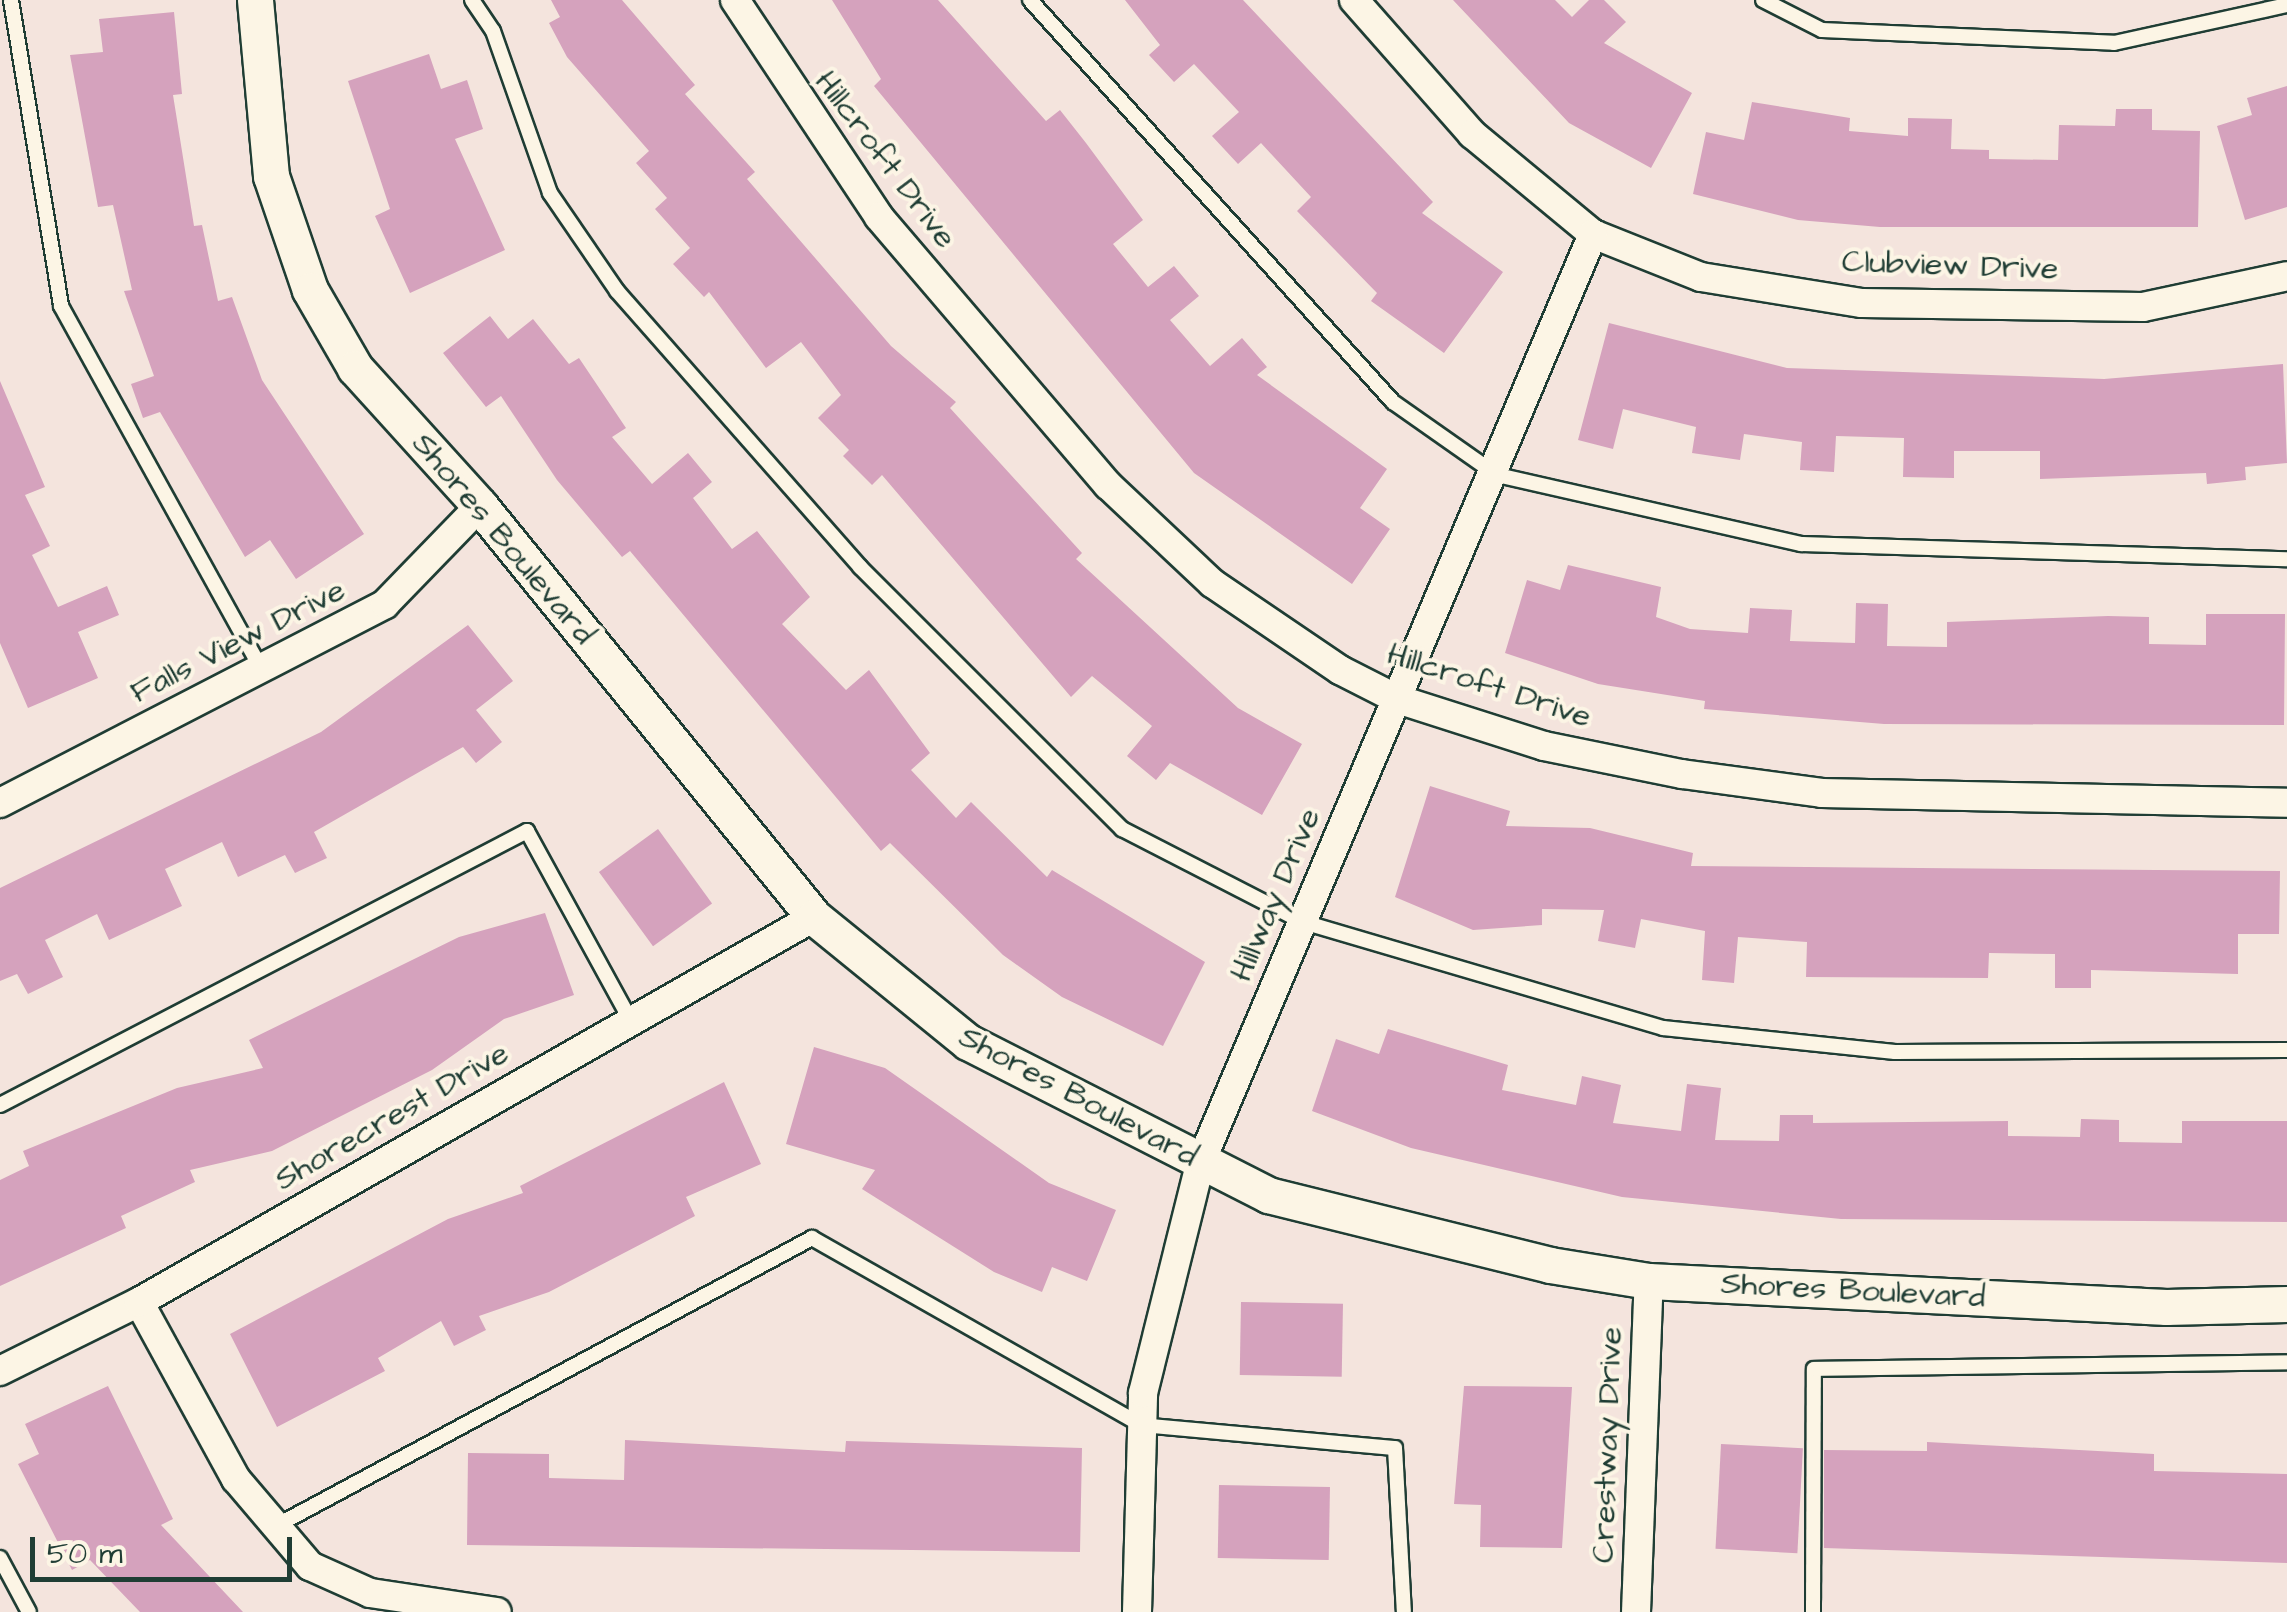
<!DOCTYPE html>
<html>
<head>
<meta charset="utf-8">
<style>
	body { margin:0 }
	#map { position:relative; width:2287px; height:1612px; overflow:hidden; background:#f4e4dd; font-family:"Architects Daughter",sans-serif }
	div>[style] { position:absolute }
	.building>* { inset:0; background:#d5a2bd; transform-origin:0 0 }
	.roads { filter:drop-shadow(2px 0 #1f3d34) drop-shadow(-2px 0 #1f3d34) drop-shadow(0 2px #1f3d34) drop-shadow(0 -2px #1f3d34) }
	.service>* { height:14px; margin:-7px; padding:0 7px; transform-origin:7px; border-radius:7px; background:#fcf5e5 }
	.minor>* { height:28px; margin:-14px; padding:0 14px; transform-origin:14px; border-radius:14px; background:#fcf5e5 }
	.tertiary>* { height:35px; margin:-17.5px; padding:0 17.5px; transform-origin:17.5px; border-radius:17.5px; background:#fcf5e5 }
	span { translate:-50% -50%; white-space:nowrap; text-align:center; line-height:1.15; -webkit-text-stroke:8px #fcf5e5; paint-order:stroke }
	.street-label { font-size:32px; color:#1f3d34 }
	.scale { position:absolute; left:30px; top:1537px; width:262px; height:45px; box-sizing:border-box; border:5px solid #1f3d34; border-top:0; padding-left:12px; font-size:30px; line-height:35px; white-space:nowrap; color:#1f3d34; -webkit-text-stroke:8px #fcf5e5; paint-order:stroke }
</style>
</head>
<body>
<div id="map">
	<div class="building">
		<i style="clip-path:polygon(551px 0,622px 0,695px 85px,685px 94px,755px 172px,747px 179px,891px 346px,956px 402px,950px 408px,1082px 553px,1076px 559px,1238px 708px,1302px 744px,1262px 815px,1170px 763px,1156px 780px,1127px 756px,1152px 726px,1092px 676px,1071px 697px,882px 475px,872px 485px,843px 456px,849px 450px,818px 418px,841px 395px,801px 342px,766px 368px,709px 292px,704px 297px,673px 264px,690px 248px,655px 209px,667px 198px,636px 163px,649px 151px,567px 57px,549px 23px,560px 17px)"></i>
		<i style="clip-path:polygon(832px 0,938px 0,1046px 121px,1060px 110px,1086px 143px,1143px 220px,1113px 244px,1148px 287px,1174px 266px,1199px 296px,1170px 320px,1210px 366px,1242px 338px,1267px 367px,1257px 375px,1387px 469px,1360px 508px,1390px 529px,1352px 584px,1194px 473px,874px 86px,881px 79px)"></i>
		<i style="clip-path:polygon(1125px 0,1243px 0,1433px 202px,1422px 213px,1503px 272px,1444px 353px,1371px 301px,1377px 293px,1297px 211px,1311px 197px,1261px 143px,1238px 164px,1212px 136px,1239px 112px,1194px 64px,1174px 82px,1149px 55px,1160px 45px)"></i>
		<i style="clip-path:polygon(1453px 0,1555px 0,1572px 17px,1589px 0,1604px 0,1626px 22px,1604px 43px,1692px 93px,1651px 168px,1569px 123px)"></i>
		<i style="clip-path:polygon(174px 12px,182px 94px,173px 95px,194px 226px,202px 225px,218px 301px,232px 297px,262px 380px,364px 534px,296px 579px,270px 540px,245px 557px,160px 412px,143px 418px,131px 384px,154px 376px,124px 291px,132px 290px,113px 205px,98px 207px,70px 55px,103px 52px,99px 19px)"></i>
		<i style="clip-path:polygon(429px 54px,441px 89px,467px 80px,483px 129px,455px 139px,505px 250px,410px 293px,375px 216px,390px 209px,348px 81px)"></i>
		<i style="clip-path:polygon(2287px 86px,2287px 207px,2245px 220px,2217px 126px,2252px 115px,2247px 98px)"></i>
		<i style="clip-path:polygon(1752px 102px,1850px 118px,1849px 131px,1908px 136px,1908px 118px,1952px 119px,1951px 149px,1989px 150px,1989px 159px,2058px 160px,2059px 125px,2115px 126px,2116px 109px,2152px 109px,2152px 130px,2200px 131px,2198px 227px,1880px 227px,1798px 220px,1693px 194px,1706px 132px,1744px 140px)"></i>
		<i style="clip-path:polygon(490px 316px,508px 339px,533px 319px,569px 364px,579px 358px,626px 428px,612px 437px,652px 484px,688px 453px,712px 482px,693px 498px,732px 549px,757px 531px,810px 597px,782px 624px,846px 690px,869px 670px,930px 753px,911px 770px,956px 818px,971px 802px,1047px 877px,1052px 870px,1205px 962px,1163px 1046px,1062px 997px,1003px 955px,890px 843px,881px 851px,630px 551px,622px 557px,557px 480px,501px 396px,486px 407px,443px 353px)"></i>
		<i style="clip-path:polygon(1609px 323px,1787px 368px,2104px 379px,2283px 364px,2287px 463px,2245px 467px,2246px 480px,2207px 484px,2206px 473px,2040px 479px,2040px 451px,1954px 451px,1954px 478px,1903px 477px,1904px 438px,1836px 436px,1834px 472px,1800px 470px,1802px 442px,1744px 434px,1740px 460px,1692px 453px,1696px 427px,1623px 409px,1613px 449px,1578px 440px)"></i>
		<i style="clip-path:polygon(0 381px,45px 487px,25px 495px,50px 546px,32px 555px,58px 607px,107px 586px,119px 615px,78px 632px,98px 678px,28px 708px,0 643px)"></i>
		<i style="clip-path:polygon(1568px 565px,1661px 587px,1656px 617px,1690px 629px,1748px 633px,1750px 608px,1792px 610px,1790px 641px,1855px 643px,1856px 603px,1888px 604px,1887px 646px,1947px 647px,1947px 622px,2108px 616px,2149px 617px,2149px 644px,2206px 645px,2206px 614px,2285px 614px,2284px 725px,1884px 724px,1704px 709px,1705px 701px,1598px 684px,1505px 653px,1527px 580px,1560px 590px)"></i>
		<i style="clip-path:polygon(468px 625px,513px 681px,476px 710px,502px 742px,476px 763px,463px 747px,314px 832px,327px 858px,295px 873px,285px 855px,238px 877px,222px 842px,165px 869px,182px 906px,109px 940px,97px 914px,45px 940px,63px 977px,28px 994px,17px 974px,0 981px,0 888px,321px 732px)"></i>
		<i style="clip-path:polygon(1430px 786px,1510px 811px,1506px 826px,1590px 828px,1693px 853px,1691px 866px,2280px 871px,2279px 934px,2238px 934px,2238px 974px,2091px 970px,2091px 988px,2055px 988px,2055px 954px,1989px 953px,1988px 978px,1806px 977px,1807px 942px,1738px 937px,1734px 983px,1702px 980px,1705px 931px,1641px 919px,1635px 948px,1598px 941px,1604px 910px,1542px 909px,1542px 925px,1473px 930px,1395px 897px)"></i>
		<i style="left:658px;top:829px;width:92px;height:73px;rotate:54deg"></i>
		<i style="clip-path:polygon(545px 913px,574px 995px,504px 1019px,432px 1070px,272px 1151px,190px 1170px,195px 1182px,121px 1216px,126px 1228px,0 1286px,0 1180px,29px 1166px,23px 1151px,177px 1088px,263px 1068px,249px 1040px,459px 937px)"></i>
		<i style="clip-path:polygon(1388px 1029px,1508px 1065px,1502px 1090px,1576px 1105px,1582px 1076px,1621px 1085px,1613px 1123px,1681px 1131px,1687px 1084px,1721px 1088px,1715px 1140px,1779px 1141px,1780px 1115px,1813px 1115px,1813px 1123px,2008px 1121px,2008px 1136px,2080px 1137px,2081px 1119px,2119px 1120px,2119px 1142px,2182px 1143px,2182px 1121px,2287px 1121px,2287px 1222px,1841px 1219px,1622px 1197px,1411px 1148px,1312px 1111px,1336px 1039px,1379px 1054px)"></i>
		<i style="clip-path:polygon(814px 1047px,885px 1068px,1049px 1183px,1116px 1210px,1087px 1281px,1052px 1267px,1042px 1292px,994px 1272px,862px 1189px,875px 1170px,786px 1144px)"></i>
		<i style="clip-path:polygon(724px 1082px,761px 1164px,686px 1197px,695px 1216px,549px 1292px,479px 1316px,486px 1330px,454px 1346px,441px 1321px,378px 1358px,385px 1371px,277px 1427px,230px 1334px,448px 1219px,523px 1193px,520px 1186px)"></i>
		<i style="left:1241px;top:1302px;width:102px;height:73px;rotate:1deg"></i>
		<i style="clip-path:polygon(108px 1386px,173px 1519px,161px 1525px,243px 1612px,140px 1612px,90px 1560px,72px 1570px,18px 1464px,39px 1454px,25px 1424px)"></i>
		<i style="clip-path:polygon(1464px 1386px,1572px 1387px,1562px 1548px,1480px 1547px,1481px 1505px,1454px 1504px)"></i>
		<i style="clip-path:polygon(625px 1440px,845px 1452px,846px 1441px,1082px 1448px,1080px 1552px,467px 1545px,468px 1453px,549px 1454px,549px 1478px,624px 1480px)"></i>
		<i style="clip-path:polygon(1927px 1442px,2154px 1454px,2154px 1471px,2287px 1474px,2287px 1563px,1824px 1548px,1824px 1450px,1927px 1451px)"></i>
		<i style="left:1721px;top:1444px;width:82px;height:105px;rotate:3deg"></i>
		<i style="left:1219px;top:1485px;width:111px;height:73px;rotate:1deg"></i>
	</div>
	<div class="roads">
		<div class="service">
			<i style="left:11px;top:0;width:310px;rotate:80.7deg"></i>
			<i style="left:61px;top:306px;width:416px;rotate:61.1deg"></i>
			<i style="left:472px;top:0;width:37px;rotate:56deg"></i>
			<i style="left:493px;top:31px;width:172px;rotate:70.6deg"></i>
			<i style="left:550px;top:193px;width:119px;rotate:55.6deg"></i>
			<i style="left:617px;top:291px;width:368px;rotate:48.6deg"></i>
			<i style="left:860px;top:567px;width:371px;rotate:45deg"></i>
			<i style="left:1122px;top:829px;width:203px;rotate:27.2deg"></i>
			<i style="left:1303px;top:922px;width:375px;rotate:16.4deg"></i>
			<i style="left:1663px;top:1028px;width:233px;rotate:5.9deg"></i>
			<i style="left:1895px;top:1052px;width:392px;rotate:-0.3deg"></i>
			<i style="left:1030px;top:0;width:542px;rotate:47.92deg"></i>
			<i style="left:1393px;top:402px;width:127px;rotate:35.1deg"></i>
			<i style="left:1497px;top:475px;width:312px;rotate:12.8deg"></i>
			<i style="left:1801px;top:544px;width:486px;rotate:1.8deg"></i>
			<i style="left:1763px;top:0;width:66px;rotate:27deg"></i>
			<i style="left:1822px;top:30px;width:292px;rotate:2.5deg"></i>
			<i style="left:2114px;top:43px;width:177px;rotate:-12.4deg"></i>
			<i style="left:0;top:1105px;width:594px;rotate:-27.47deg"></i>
			<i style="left:527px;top:831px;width:217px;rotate:61.3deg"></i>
			<i style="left:274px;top:1527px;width:611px;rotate:-28.24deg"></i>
			<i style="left:812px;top:1238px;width:378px;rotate:29.6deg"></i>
			<i style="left:1141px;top:1425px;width:255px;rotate:5.2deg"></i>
			<i style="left:1395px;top:1448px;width:164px;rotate:86.9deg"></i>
			<i style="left:0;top:1558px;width:61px;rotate:61.8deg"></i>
			<i style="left:1813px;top:1612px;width:243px;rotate:-89.8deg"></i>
			<i style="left:1814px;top:1369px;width:473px;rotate:-0.8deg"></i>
		</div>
		<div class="minor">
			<i style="left:735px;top:0;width:260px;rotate:56.4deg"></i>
			<i style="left:879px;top:217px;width:353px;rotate:49.5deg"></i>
			<i style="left:1108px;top:485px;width:143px;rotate:43.3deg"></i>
			<i style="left:1212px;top:583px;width:155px;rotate:34.2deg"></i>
			<i style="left:1340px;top:670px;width:64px;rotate:27deg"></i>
			<i style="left:1397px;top:699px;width:154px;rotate:17.7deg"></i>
			<i style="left:1544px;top:746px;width:141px;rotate:11.5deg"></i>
			<i style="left:1682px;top:774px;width:141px;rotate:7.7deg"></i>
			<i style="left:1822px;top:793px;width:465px;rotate:1.2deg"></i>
			<i style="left:1354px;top:0;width:179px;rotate:48.6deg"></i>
			<i style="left:1472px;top:134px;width:157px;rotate:39.6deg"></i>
			<i style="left:1593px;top:234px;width:116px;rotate:21.7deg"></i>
			<i style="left:1701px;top:277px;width:163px;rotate:9.2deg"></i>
			<i style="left:1862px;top:303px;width:281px;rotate:0.8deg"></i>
			<i style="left:2143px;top:307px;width:147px;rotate:-12.1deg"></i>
			<i style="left:0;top:803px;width:433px;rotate:-27.3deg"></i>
			<i style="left:385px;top:604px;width:136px;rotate:-45.9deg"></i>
			<i style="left:139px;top:1302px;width:202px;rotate:61.3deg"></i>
			<i style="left:236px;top:1479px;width:114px;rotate:49.6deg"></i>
			<i style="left:310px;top:1566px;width:66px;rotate:24.2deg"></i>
			<i style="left:370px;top:1593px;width:128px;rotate:8.5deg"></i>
			<i style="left:0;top:1371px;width:155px;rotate:-26.4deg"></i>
			<i style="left:139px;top:1302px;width:777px;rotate:-29.7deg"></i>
			<i style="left:1137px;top:1612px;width:219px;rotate:-88.4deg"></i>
			<i style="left:1143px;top:1393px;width:236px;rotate:-76deg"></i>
			<i style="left:1200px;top:1164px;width:1010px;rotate:-67.09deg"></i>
			<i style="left:1636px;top:1612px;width:331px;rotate:-87.8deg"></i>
		</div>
		<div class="tertiary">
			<i style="left:255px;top:0;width:177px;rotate:84.8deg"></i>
			<i style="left:271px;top:176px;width:120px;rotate:71.1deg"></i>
			<i style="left:310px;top:290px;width:90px;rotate:60deg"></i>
			<i style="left:355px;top:368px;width:186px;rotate:47.8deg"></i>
			<i style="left:480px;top:506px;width:530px;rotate:50.9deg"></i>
			<i style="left:814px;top:917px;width:198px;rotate:39.1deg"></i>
			<i style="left:968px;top:1042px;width:337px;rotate:27deg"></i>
			<i style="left:1268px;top:1195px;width:291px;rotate:13.9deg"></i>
			<i style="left:1550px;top:1265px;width:100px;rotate:9.2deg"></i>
			<i style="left:1649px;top:1281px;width:518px;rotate:2.88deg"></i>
			<i style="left:2166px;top:1307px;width:121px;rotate:-1.4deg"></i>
		</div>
	</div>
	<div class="street-label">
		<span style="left:885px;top:160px;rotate:53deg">Hillcroft Drive</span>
		<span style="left:1950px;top:266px;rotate:2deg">Clubview Drive</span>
		<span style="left:503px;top:539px;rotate:50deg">Shores Boulevard</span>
		<span style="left:238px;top:642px;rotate:-27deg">Falls View Drive</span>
		<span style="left:1489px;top:686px;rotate:18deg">Hillcroft Drive</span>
		<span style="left:1276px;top:895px;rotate:-67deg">Hillway Drive</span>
		<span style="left:1078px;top:1097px;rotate:28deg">Shores Boulevard</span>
		<span style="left:392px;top:1117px;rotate:-30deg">Shorecrest Drive</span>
		<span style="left:1853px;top:1291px;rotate:3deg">Shores Boulevard</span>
		<span style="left:1608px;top:1445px;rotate:-88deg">Crestway Drive</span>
	</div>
	<div class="scale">50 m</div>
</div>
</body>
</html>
